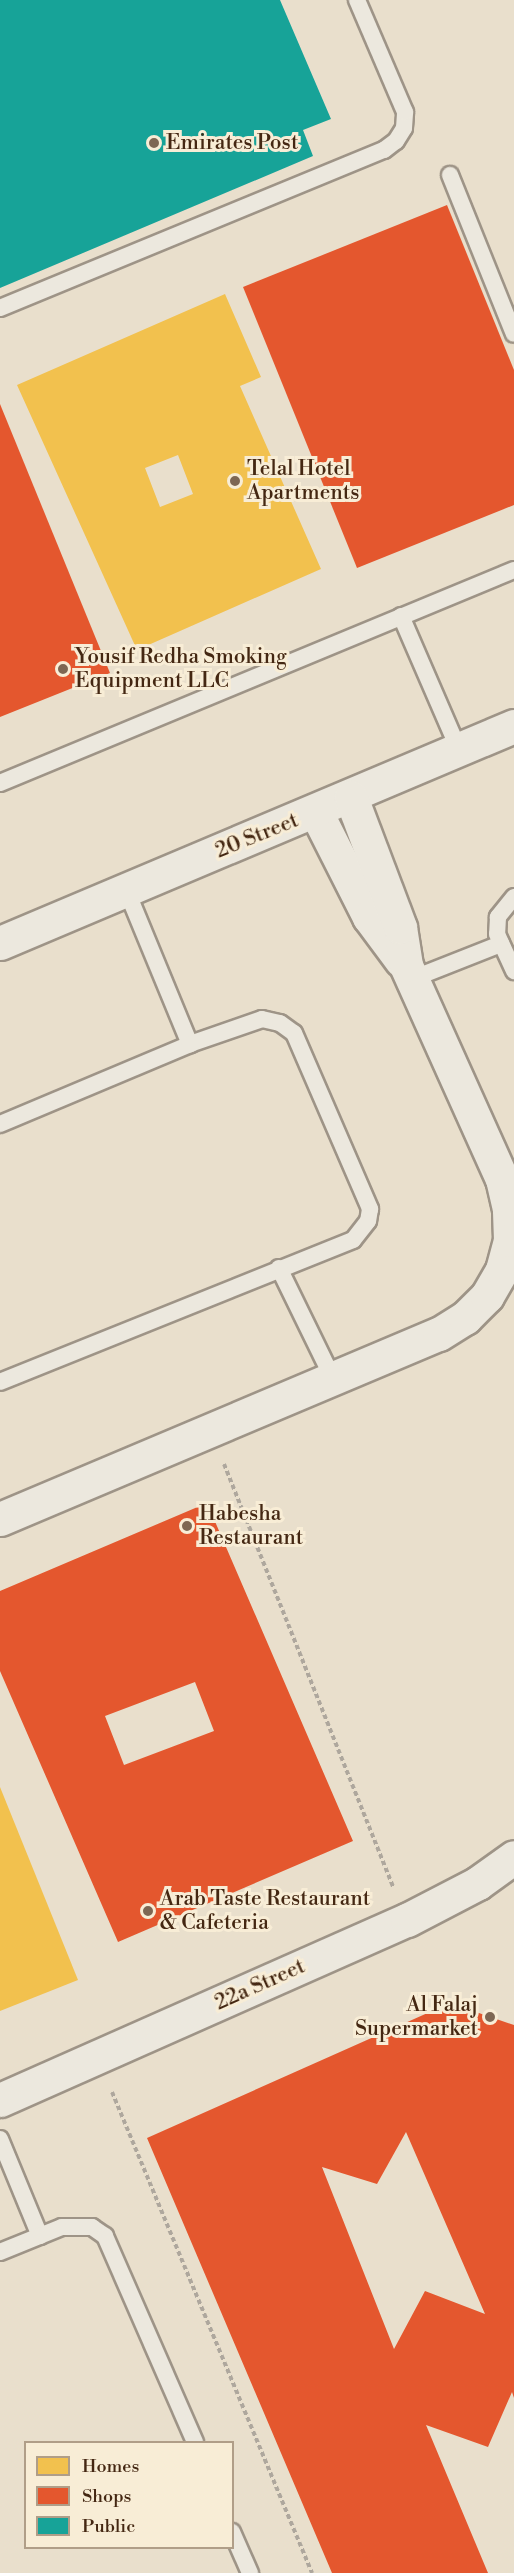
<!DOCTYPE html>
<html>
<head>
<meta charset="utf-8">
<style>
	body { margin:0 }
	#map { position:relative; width:514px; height:2573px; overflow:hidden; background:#e9dfcc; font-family:"Libre Bodoni",serif }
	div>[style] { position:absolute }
	.homes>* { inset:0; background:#f2c14e }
	.shops>* { inset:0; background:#e4572e }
	.public>* { inset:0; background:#17a398 }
	.path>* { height:4px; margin-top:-2px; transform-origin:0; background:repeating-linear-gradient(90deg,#aea79d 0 4.5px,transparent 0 7.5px) }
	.roads { filter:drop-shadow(2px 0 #9e9487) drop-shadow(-2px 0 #9e9487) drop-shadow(0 2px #9e9487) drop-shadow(0 -2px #9e9487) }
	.lane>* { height:16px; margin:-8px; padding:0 8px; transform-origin:8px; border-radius:8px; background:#ece8de }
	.street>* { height:33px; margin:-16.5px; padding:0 16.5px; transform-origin:16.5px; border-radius:16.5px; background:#ece8de }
	.dots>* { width:16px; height:16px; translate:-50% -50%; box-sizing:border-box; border:3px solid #f8edd6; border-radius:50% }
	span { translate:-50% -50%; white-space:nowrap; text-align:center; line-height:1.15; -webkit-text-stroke:6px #f8edd6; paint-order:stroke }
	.poi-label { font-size:21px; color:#442712 }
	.left { translate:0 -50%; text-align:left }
	.right { translate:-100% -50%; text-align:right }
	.street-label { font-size:21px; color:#442712 }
	.legend { position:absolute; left:24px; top:2441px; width:210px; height:108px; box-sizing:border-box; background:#f8edd6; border:2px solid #b09e88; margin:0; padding:8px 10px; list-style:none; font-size:18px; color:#442712 }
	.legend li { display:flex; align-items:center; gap:12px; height:30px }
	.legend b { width:30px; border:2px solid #b09e88 }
</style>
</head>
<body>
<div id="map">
	<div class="homes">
		<i style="clip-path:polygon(evenodd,225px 294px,261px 377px,240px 386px,321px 569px,137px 650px,17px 385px,225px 294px,178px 455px,193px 494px,160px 507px,145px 468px,178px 455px)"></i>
		<i style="clip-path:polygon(0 1787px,78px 1980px,0 2011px)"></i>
	</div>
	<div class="shops">
		<i style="clip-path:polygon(447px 205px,514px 370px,514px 505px,357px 568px,243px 287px)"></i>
		<i style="clip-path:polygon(0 404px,110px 673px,0 717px)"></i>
		<i style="clip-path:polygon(evenodd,207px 1503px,353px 1841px,118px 1942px,0 1671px,0 1591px,207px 1503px,195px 1682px,214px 1731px,124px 1765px,105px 1716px,195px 1682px)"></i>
		<i style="clip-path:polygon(evenodd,450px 2003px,514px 2025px,514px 2398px,512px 2392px,488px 2447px,426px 2425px,488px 2573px,332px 2573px,147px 2138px,450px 2003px,406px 2132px,485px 2314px,425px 2291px,394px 2349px,322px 2167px,377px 2184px,406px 2132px)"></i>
	</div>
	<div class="public">
		<i style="clip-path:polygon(0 0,280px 0,331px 119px,303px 130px,313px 156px,0 288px)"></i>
	</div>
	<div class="path">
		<i style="left:224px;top:1464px;width:455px;rotate:68.2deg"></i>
		<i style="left:112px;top:2092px;width:521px;rotate:67.42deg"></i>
	</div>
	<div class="roads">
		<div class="lane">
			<i style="left:450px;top:175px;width:171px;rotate:68.1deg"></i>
			<i style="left:0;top:308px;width:415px;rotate:-22.4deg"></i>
			<i style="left:384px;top:150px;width:15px;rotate:-37deg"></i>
			<i style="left:396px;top:141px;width:15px;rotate:-58deg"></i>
			<i style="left:404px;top:128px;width:16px;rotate:-86deg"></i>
			<i style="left:405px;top:112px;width:122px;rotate:-113.2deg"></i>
			<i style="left:401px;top:616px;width:144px;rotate:66.6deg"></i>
			<i style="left:0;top:783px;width:556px;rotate:-22.51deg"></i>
			<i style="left:126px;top:889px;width:168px;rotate:67.6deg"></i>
			<i style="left:514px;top:897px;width:26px;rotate:129deg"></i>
			<i style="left:498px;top:917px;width:17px;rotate:93deg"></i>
			<i style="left:497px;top:934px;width:41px;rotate:65.3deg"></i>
			<i style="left:412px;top:979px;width:96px;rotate:-21.5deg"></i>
			<i style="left:0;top:1124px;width:206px;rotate:-22.8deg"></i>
			<i style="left:190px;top:1044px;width:76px;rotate:-19.1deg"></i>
			<i style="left:262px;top:1019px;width:18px;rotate:13deg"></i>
			<i style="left:280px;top:1023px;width:17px;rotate:36deg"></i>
			<i style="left:294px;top:1033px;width:192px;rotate:66.6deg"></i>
			<i style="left:370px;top:1209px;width:12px;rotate:99deg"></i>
			<i style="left:368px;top:1221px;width:24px;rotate:128deg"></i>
			<i style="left:353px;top:1240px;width:380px;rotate:158.1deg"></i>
			<i style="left:279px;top:1268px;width:126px;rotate:64deg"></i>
			<i style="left:0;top:2139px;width:105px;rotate:67.6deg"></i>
			<i style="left:0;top:2252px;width:67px;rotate:-22deg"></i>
			<i style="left:62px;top:2227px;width:30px"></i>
			<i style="left:92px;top:2227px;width:16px;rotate:35deg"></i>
			<i style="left:105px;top:2236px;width:225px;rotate:66.4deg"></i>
			<i style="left:232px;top:2532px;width:45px;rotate:66.3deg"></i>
		</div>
		<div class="street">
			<i style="left:316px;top:812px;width:118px;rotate:63.2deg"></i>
			<i style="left:369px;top:917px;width:54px;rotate:53.3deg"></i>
			<i style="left:0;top:943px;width:558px;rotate:-22.89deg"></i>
			<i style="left:0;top:1519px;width:476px;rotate:-22.9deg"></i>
			<i style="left:439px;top:1334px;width:31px;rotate:-32deg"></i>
			<i style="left:465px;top:1318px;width:31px;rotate:-45deg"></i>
			<i style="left:487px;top:1296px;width:30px;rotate:-60deg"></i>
			<i style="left:502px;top:1270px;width:31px;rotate:-75deg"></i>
			<i style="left:510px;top:1240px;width:31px;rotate:-92deg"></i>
			<i style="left:509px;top:1209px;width:31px;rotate:-103deg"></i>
			<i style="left:502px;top:1179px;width:235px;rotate:-114.2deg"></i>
			<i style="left:406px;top:965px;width:38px;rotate:-99deg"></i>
			<i style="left:400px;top:927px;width:139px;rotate:-110.7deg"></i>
			<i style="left:0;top:2100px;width:445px;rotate:-23.9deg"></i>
			<i style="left:407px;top:1920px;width:80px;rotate:-27.5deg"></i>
			<i style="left:478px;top:1883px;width:44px;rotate:-35.8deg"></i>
		</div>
	</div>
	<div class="dots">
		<i style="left:154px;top:143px;background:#7e6753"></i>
		<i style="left:235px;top:481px;background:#7e6753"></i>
		<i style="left:63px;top:669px;background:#7e6753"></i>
		<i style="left:187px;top:1526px;background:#7e6753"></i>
		<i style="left:148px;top:1911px;background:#7e6753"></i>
		<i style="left:490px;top:2017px;background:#7e6753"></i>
	</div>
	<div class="poi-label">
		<span class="left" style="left:166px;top:143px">Emirates Post</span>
		<span class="left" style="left:247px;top:481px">Telal Hotel<br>Apartments</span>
		<span class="left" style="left:75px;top:669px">Yousif Redha Smoking<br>Equipment LLC</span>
		<span class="left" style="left:199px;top:1526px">Habesha<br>Restaurant</span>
		<span class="left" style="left:160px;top:1911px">Arab Taste Restaurant<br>&amp; Cafeteria</span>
		<span class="right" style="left:478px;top:2017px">Al Falaj<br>Supermarket</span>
	</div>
	<div class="street-label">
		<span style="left:257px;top:836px;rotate:-22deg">20 Street</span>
		<span style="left:260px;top:1985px;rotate:-24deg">22a Street</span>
	</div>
	<ul class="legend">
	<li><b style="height:16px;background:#f2c14e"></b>Homes</li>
	<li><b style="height:16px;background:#e4572e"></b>Shops</li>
	<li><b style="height:16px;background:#17a398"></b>Public</li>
	</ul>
</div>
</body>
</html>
